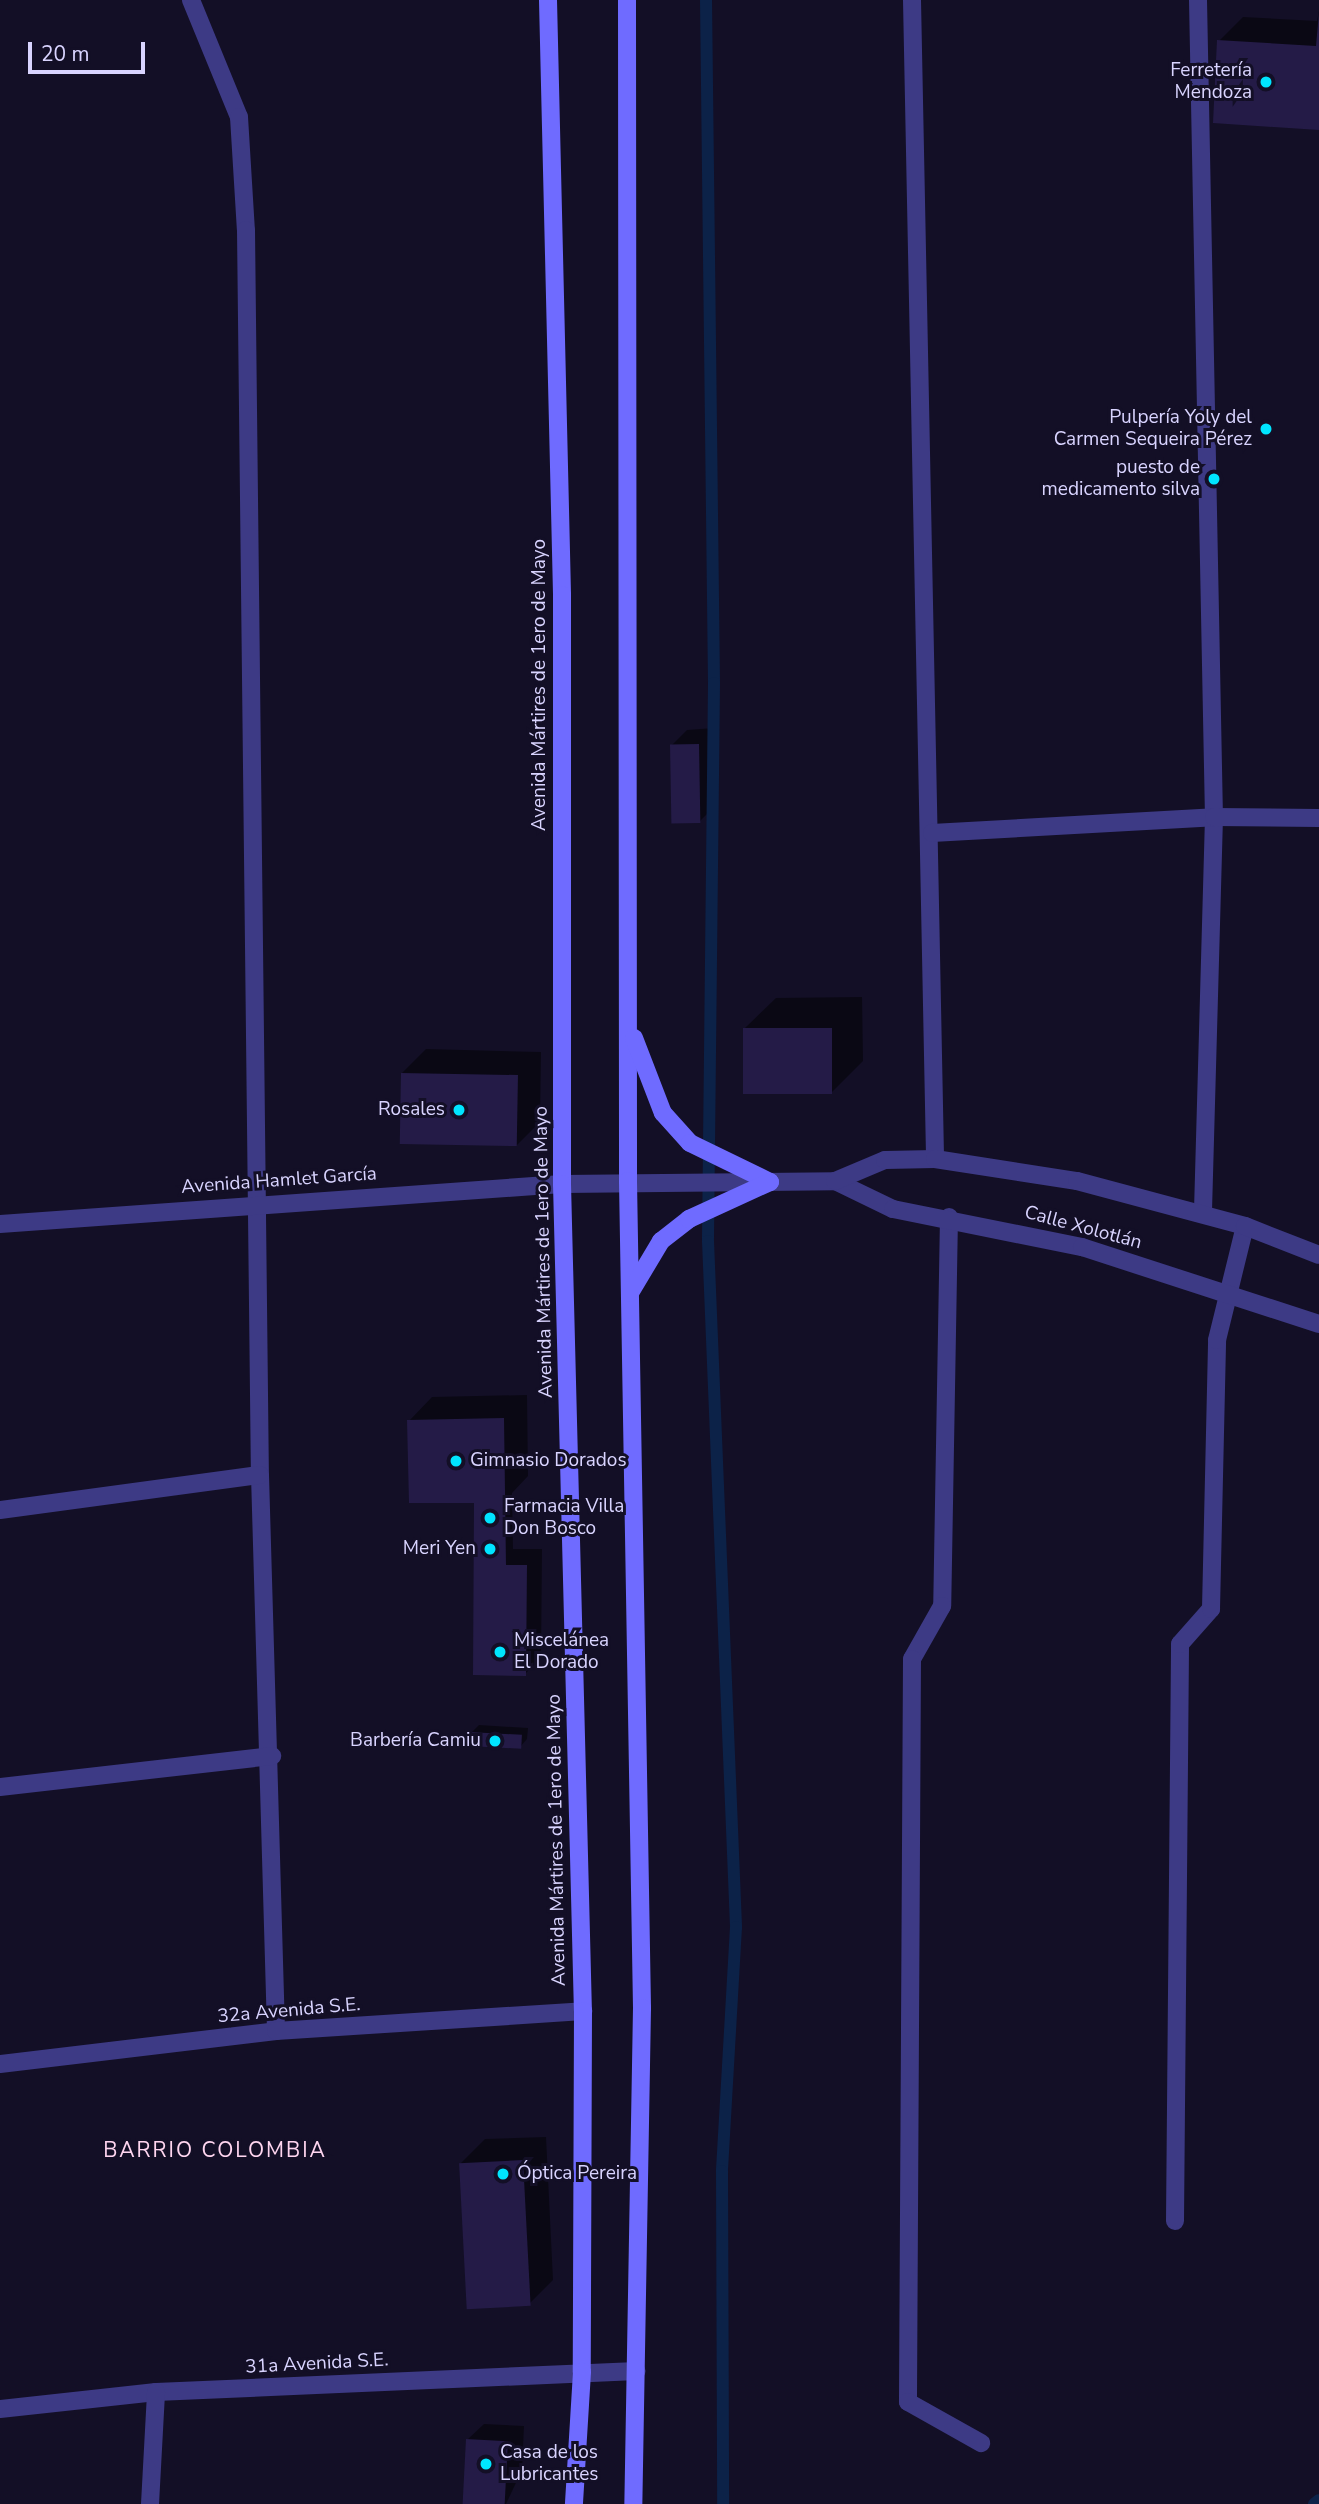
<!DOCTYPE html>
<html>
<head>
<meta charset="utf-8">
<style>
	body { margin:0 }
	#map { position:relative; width:1319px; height:2504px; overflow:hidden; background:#130f26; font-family:"Nunito Sans",sans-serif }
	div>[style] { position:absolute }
	.shadow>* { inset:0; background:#0007 }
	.stream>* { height:12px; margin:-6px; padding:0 6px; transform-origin:6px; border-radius:6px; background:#0c2248 }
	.building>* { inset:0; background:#241b47; transform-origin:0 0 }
	.minor>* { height:18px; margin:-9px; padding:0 9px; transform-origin:9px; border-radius:9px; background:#3d3a85 }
	.tertiary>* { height:18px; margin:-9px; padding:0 9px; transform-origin:9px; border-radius:9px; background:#3d3a85 }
	.secondary>* { height:18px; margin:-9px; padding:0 9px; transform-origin:9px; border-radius:9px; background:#6f6bff }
	.dots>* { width:19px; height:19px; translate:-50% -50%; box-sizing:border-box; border:4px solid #130f26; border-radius:50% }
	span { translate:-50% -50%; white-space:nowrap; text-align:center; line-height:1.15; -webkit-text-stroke:6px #130f26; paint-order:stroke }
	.poi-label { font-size:19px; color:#d9d4ff }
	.right { translate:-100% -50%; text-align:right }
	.left { translate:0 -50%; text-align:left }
	.street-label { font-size:19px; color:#d9d4ff }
	.neighbourhood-label { font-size:21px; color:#ffd6f0; letter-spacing:2px }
	.scale { position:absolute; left:28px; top:42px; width:117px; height:32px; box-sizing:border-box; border:4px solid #d9d4ff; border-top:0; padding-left:9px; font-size:21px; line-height:24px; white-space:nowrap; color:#d9d4ff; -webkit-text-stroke:5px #130f26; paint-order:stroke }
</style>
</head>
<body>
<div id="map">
	<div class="shadow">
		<i style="clip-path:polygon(1319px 11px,1319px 128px,1219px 41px,1243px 17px,1317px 21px)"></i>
		<i style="clip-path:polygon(714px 728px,716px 805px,700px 821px,671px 746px,687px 730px)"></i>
		<i style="clip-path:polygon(862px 997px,863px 1061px,832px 1092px,745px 1028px,776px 998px)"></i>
		<i style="clip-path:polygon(426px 1049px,541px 1052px,540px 1122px,516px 1146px,402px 1073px)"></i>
		<i style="clip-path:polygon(527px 1395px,528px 1476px,512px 1493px,513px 1549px,542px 1549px,541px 1658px,525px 1674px,476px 1503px,409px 1421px,432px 1397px)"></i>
		<i style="clip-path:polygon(479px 1725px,528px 1728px,527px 1739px,520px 1747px,471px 1733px)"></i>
		<i style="clip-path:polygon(546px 2137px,553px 2280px,529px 2304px,461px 2163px,485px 2139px)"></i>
		<i style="clip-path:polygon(484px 2424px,524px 2426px,522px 2470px,506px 2504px,466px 2503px,467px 2440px)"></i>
	</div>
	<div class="stream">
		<i style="left:706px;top:0;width:683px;rotate:89.33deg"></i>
		<i style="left:714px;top:683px;width:558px;rotate:90.62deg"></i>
		<i style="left:708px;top:1241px;width:687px;rotate:87.66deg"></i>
		<i style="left:736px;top:1927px;width:244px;rotate:93.3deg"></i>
		<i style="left:722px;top:2171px;width:333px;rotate:89.8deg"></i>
		<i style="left:1314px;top:2504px;width:6px;rotate:-39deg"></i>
	</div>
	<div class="building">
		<i style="clip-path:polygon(1319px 12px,1319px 130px,1213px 123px,1217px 40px,1316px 46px)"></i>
		<i style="left:699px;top:744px;width:79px;height:29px;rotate:89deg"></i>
		<i style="left:743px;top:1028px;width:89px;height:66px"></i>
		<i style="left:401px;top:1073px;width:117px;height:71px;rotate:1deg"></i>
		<i style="clip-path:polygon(504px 1418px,506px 1565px,527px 1565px,526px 1676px,473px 1675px,474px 1503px,409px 1503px,407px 1420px)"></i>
		<i style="left:469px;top:1732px;width:53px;height:14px;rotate:3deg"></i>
		<i style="left:523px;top:2160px;width:146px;height:64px;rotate:87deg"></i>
		<i style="left:466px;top:2439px;width:42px;height:65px;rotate:3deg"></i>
	</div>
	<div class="minor">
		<i style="left:191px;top:0;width:126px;rotate:67.7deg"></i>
		<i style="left:239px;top:117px;width:113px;rotate:86.5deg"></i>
		<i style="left:246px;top:230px;width:1245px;rotate:89.36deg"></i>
		<i style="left:260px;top:1475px;width:556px;rotate:88.35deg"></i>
		<i style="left:912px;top:0;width:1159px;rotate:88.86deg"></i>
		<i style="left:1198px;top:0;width:817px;rotate:88.88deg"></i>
		<i style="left:1214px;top:817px;width:397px;rotate:91.6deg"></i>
		<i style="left:932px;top:833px;width:282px;rotate:-3.2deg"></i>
		<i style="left:1214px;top:817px;width:105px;rotate:0.5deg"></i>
		<i style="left:949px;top:1217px;width:389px;rotate:91deg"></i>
		<i style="left:942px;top:1606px;width:61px;rotate:119.5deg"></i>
		<i style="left:912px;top:1659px;width:743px;rotate:90.31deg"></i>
		<i style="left:908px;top:2402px;width:84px;rotate:29.3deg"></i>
		<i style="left:0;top:1224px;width:563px;rotate:-4.07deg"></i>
		<i style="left:0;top:1510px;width:262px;rotate:-7.7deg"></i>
		<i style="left:0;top:1787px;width:274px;rotate:-6.5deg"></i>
		<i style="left:0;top:2064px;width:278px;rotate:-6.8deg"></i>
		<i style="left:276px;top:2031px;width:308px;rotate:-3.7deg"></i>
		<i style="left:1175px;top:2221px;width:577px;rotate:-89.5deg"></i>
		<i style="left:1180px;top:1644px;width:47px;rotate:-48.5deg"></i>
		<i style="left:1211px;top:1609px;width:269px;rotate:-88.7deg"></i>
		<i style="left:1217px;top:1340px;width:117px;rotate:-76.2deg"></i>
		<i style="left:0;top:2409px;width:157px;rotate:-6.2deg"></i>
		<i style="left:156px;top:2392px;width:481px;rotate:-2.5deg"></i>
		<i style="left:150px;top:2504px;width:112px;rotate:-86.9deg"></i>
	</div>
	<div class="tertiary">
		<i style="left:835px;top:1181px;width:64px;rotate:25.8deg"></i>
		<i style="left:893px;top:1209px;width:193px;rotate:11.4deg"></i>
		<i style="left:1082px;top:1247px;width:249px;rotate:18deg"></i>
		<i style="left:562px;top:1184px;width:273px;rotate:-0.6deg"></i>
		<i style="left:835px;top:1181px;width:54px;rotate:-22.8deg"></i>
		<i style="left:885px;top:1160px;width:50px;rotate:-1.1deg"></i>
		<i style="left:935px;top:1159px;width:144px;rotate:8.8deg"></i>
		<i style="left:1077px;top:1181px;width:174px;rotate:15deg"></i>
		<i style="left:1245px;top:1226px;width:79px;rotate:21.4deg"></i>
	</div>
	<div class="secondary">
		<i style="left:548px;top:0;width:595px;rotate:88.65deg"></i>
		<i style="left:562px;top:595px;width:589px;rotate:90deg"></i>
		<i style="left:562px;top:1184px;width:827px;rotate:88.55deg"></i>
		<i style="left:583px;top:2011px;width:361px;rotate:90.2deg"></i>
		<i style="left:582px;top:2372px;width:132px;rotate:93.5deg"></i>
		<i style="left:627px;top:0;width:1181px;rotate:89.95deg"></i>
		<i style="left:628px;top:1181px;width:827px;rotate:89.03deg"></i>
		<i style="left:642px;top:2008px;width:496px;rotate:91deg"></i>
		<i style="left:634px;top:1038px;width:80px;rotate:68.9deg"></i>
		<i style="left:663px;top:1113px;width:40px;rotate:48deg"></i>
		<i style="left:690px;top:1143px;width:89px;rotate:26deg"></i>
		<i style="left:630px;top:1293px;width:61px;rotate:-59.2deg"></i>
		<i style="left:661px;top:1241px;width:36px;rotate:-38deg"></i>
		<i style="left:689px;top:1219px;width:89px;rotate:-24.6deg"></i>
	</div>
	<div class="dots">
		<i style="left:1266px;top:82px;background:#00e5ff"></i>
		<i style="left:1266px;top:429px;background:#00e5ff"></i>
		<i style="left:1214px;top:479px;background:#00e5ff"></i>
		<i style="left:459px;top:1110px;background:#00e5ff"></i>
		<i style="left:456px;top:1461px;background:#00e5ff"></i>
		<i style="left:490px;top:1518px;background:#00e5ff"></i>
		<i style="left:490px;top:1549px;background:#00e5ff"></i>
		<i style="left:500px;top:1652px;background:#00e5ff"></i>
		<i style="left:495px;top:1741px;background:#00e5ff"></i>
		<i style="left:503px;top:2174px;background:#00e5ff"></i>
		<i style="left:486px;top:2464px;background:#00e5ff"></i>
	</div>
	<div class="poi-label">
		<span class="right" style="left:1252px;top:82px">Ferretería<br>Mendoza</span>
		<span class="right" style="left:1252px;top:429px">Pulpería Yoly del<br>Carmen Sequeira Pérez</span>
		<span class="right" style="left:1200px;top:479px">puesto de<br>medicamento silva</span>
		<span class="right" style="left:445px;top:1110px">Rosales</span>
		<span class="left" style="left:470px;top:1461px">Gimnasio Dorados</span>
		<span class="left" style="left:504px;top:1518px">Farmacia Villa<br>Don Bosco</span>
		<span class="right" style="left:476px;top:1549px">Meri Yen</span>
		<span class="left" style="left:514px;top:1652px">Miscelánea<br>El Dorado</span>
		<span class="right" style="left:481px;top:1741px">Barbería Camiu</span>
		<span class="left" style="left:517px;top:2174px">Óptica Pereira</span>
		<span class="left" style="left:500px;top:2464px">Casa de los<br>Lubricantes</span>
	</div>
	<div class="street-label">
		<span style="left:540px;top:685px;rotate:-90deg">Avenida Mártires de 1ero de Mayo</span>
		<span style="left:279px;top:1181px;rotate:-4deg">Avenida Hamlet García</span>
		<span style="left:1083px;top:1228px;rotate:15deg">Calle Xolotlán</span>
		<span style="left:544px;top:1252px;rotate:-91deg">Avenida Mártires de 1ero de Mayo</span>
		<span style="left:557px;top:1840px;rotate:-91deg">Avenida Mártires de 1ero de Mayo</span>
		<span style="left:289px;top:2011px;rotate:-5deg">32a Avenida S.E.</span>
		<span style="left:317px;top:2364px;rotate:-3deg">31a Avenida S.E.</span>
	</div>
	<div class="neighbourhood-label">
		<span style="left:215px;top:2150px">BARRIO COLOMBIA</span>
	</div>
	<div class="scale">20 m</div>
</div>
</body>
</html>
